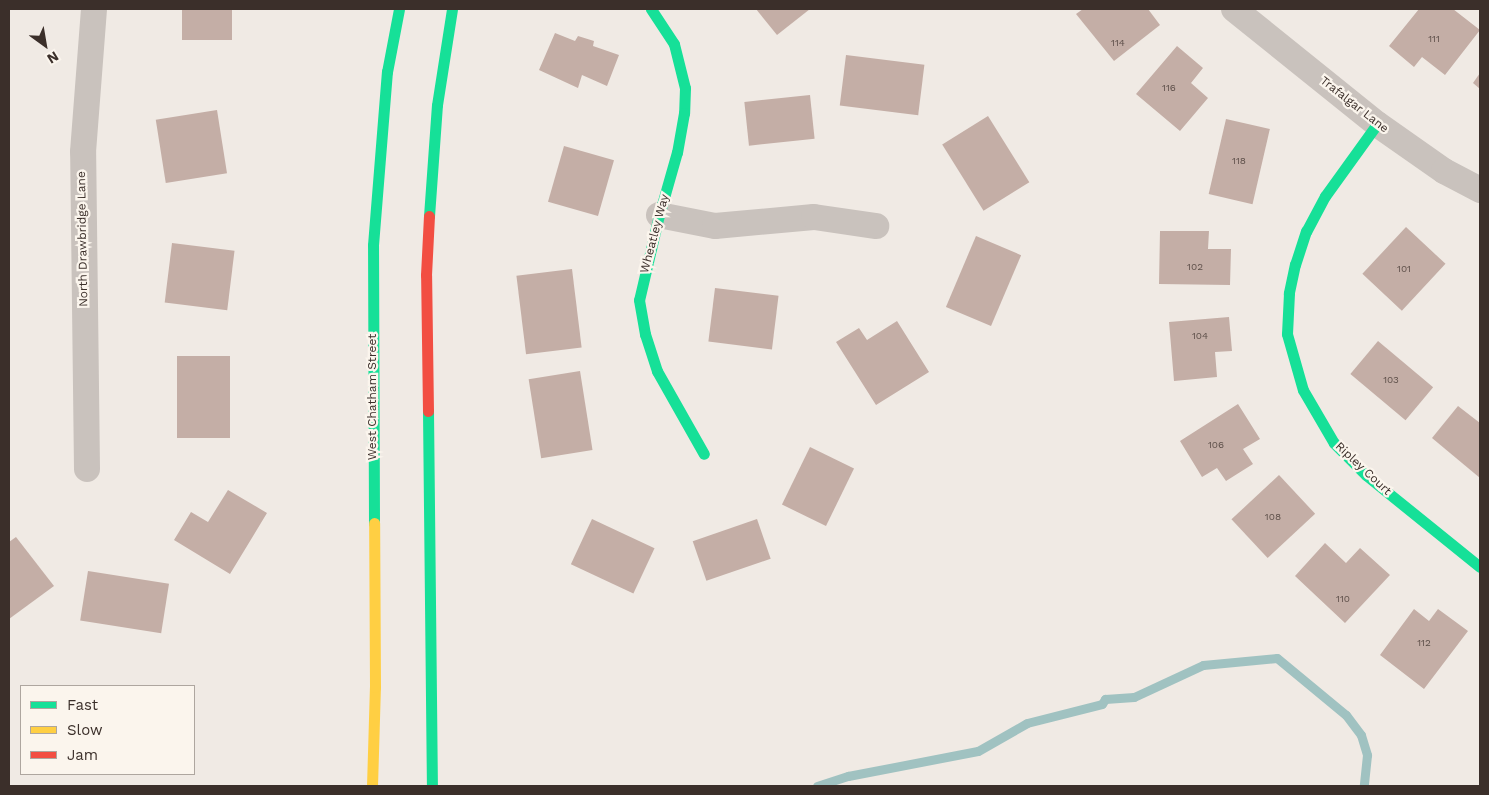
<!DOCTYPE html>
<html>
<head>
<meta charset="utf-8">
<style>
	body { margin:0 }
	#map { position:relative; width:1489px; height:795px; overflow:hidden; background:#f0eae4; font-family:"Work Sans",sans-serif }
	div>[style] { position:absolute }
	.stream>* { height:9px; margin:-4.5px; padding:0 4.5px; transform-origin:4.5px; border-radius:4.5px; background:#a0c2c1 }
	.building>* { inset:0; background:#c4aea6; transform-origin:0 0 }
	.street>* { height:26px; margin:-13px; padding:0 13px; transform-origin:13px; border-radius:13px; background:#c9c2bd }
	.fast>* { height:11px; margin:-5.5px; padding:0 5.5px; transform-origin:5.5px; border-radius:5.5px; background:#16e098 }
	.slow>* { height:11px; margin:-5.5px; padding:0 5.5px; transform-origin:5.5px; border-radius:5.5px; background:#ffcf43 }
	.jam>* { height:11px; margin:-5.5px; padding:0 5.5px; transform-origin:5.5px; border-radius:5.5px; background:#f24e42 }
	span { translate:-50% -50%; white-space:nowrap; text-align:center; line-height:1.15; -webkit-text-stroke:4.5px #fbf5ed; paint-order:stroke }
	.number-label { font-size:10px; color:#5d4f49 }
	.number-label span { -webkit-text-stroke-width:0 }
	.street-label { font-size:12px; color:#3b2f2a }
	.frame { position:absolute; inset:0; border:10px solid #3b2f2a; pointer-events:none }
	.legend { position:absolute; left:20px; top:685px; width:175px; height:90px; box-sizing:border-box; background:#fbf5ed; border:1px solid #aea69f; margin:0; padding:6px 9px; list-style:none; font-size:15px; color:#3b2f2a }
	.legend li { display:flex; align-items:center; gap:10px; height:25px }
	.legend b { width:25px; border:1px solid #aea69f }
	.north { position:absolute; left:20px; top:20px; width:50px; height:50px; -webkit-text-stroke:4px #fbf5ed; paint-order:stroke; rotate:148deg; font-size:14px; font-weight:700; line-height:20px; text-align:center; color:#3b2f2a }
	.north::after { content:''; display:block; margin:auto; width:18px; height:22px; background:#3b2f2a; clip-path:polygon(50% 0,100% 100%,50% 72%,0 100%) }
</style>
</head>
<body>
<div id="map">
	<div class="stream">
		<i style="left:817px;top:786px;width:33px;rotate:-18deg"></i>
		<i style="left:848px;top:776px;width:132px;rotate:-10.9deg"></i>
		<i style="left:978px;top:751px;width:56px;rotate:-29.7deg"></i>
		<i style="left:1027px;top:723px;width:77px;rotate:-14.2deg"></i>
		<i style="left:1102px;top:704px;width:6px;rotate:-59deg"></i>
		<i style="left:1105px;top:699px;width:29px;rotate:-4deg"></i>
		<i style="left:1134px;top:697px;width:76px;rotate:-24.9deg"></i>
		<i style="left:1203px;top:665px;width:74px;rotate:-5.4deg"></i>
		<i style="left:1277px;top:658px;width:89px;rotate:39.6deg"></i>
		<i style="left:1346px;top:715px;width:25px;rotate:53deg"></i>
		<i style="left:1361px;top:735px;width:21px;rotate:73deg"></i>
		<i style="left:1367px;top:755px;width:31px;rotate:96deg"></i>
	</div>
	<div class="building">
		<i style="left:182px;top:9px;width:50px;height:31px"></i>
		<i style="clip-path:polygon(756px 9px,810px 9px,777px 35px)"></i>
		<i style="clip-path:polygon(1083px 9px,1148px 9px,1160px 25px,1114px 61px,1076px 14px)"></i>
		<i style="clip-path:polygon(1419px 9px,1453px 9px,1480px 30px,1445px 75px,1422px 57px,1414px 67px,1389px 46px)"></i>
		<i style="clip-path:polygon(555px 33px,575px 41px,578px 36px,594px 41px,593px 46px,619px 55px,607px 86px,582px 75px,578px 88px,539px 70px)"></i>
		<i style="clip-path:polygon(1177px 46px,1203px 68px,1191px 83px,1208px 98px,1180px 131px,1136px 94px)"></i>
		<i style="left:846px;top:55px;width:79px;height:51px;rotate:7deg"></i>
		<i style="clip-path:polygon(1480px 73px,1480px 89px,1473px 83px)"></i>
		<i style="left:810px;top:95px;width:44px;height:66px;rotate:84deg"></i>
		<i style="left:217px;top:110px;width:64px;height:62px;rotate:81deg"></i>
		<i style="left:988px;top:116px;width:78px;height:54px;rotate:58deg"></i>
		<i style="left:1226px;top:119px;width:45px;height:77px;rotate:13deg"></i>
		<i style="left:564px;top:146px;width:52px;height:58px;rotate:16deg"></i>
		<i style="left:1406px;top:227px;width:54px;height:64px;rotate:43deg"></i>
		<i style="clip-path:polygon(1160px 231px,1209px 231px,1208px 249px,1231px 249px,1230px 285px,1159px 284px)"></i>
		<i style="left:976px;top:236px;width:49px;height:77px;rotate:23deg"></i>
		<i style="left:172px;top:243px;width:63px;height:60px;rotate:7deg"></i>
		<i style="left:572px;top:269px;width:79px;height:56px;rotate:83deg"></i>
		<i style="left:715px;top:288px;width:64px;height:54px;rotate:7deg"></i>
		<i style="clip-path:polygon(1229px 317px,1232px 351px,1215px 352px,1217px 377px,1174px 381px,1169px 322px)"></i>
		<i style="clip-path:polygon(897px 321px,929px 372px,876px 405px,836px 342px,859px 328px,867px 340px)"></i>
		<i style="left:1378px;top:341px;width:72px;height:43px;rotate:40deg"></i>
		<i style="left:230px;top:356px;width:82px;height:53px;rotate:90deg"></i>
		<i style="left:580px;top:371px;width:80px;height:52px;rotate:81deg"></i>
		<i style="clip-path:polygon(1238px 404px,1260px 439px,1243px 449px,1253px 464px,1226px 481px,1217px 468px,1202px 477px,1180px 441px)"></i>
		<i style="clip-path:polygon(1458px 406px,1480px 423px,1480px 478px,1432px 438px)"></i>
		<i style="left:810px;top:447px;width:49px;height:64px;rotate:26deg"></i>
		<i style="left:1279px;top:475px;width:53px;height:65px;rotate:47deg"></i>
		<i style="clip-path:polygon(228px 490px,267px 513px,230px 574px,174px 540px,191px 512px,208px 522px)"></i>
		<i style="left:592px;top:519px;width:69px;height:50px;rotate:25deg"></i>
		<i style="left:757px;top:519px;width:42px;height:68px;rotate:71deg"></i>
		<i style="clip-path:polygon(16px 537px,54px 586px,9px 619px,9px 542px)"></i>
		<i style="clip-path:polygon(1325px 543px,1346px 563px,1360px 548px,1390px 575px,1345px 623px,1295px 576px)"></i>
		<i style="left:88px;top:571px;width:82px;height:50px;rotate:9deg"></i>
		<i style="clip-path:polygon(1414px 609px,1429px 621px,1438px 609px,1468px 631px,1424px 689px,1380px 655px)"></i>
	</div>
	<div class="street">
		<i style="left:1234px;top:9px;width:184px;rotate:38.8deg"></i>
		<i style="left:1377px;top:124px;width:82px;rotate:35deg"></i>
		<i style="left:1444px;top:171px;width:41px;rotate:27.8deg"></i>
		<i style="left:659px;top:215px;width:57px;rotate:11.1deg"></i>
		<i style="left:715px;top:226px;width:99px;rotate:-5.2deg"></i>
		<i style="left:814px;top:217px;width:63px;rotate:8.3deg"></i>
		<i style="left:87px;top:469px;width:317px;rotate:-90.7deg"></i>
		<i style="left:83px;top:152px;width:143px;rotate:-85.6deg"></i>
	</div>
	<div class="fast">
		<i style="left:651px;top:9px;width:42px;rotate:56.7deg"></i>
		<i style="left:674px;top:44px;width:45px;rotate:76deg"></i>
		<i style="left:685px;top:88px;width:25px;rotate:92deg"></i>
		<i style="left:684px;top:113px;width:40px;rotate:100deg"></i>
		<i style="left:677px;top:152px;width:66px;rotate:105.9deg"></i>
		<i style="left:659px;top:215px;width:87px;rotate:103.2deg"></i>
		<i style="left:639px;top:300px;width:35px;rotate:80deg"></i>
		<i style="left:645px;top:334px;width:39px;rotate:72deg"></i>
		<i style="left:657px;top:371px;width:95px;rotate:60.5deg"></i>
		<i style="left:1377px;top:124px;width:89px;rotate:125.8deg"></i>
		<i style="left:1325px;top:196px;width:40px;rotate:118deg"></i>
		<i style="left:1306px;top:231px;width:35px;rotate:108deg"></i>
		<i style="left:1295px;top:264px;width:30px;rotate:102deg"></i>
		<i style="left:1289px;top:293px;width:41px;rotate:92.8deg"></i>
		<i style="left:1287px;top:334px;width:58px;rotate:74.1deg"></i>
		<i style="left:1303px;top:390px;width:61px;rotate:59.7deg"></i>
		<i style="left:1334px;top:443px;width:45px;rotate:45deg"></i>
		<i style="left:1366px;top:475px;width:146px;rotate:38.9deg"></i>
		<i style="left:429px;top:216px;width:111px;rotate:-85.9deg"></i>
		<i style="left:437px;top:105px;width:97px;rotate:-81.1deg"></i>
		<i style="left:428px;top:411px;width:375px;rotate:89.4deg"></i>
		<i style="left:374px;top:523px;width:278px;rotate:-90.2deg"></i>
		<i style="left:373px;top:245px;width:174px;rotate:-85.4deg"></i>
		<i style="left:387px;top:72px;width:64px;rotate:-79.2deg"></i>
	</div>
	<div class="slow">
		<i style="left:372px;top:786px;width:99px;rotate:-88.3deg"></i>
		<i style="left:375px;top:687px;width:164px;rotate:-90.3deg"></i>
	</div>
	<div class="jam">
		<i style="left:428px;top:411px;width:136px;rotate:-90.8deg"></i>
		<i style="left:426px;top:275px;width:59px;rotate:-87.1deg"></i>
	</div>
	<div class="number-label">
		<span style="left:1434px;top:39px">111</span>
		<span style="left:1118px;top:43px">114</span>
		<span style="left:1169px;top:88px">116</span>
		<span style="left:1239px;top:161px">118</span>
		<span style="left:1195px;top:267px">102</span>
		<span style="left:1404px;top:269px">101</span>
		<span style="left:1200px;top:336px">104</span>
		<span style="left:1391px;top:380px">103</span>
		<span style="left:1216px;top:445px">106</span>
		<span style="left:1273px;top:517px">108</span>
		<span style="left:1343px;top:599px">110</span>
		<span style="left:1424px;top:643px">112</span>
	</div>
	<div class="street-label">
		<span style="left:1354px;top:105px;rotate:38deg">Trafalgar Lane</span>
		<span style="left:655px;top:234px;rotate:-75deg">Wheatley Way</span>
		<span style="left:83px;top:239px;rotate:-91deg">North Drawbridge Lane</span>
		<span style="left:373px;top:397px;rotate:-90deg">West Chatham Street</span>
		<span style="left:1363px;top:469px;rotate:43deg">Ripley Court</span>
	</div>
	<div class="frame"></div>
	<ul class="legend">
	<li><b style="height:6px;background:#16e098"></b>Fast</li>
	<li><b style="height:6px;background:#ffcf43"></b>Slow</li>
	<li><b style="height:6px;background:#f24e42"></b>Jam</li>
	</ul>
	<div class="north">N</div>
</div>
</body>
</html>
